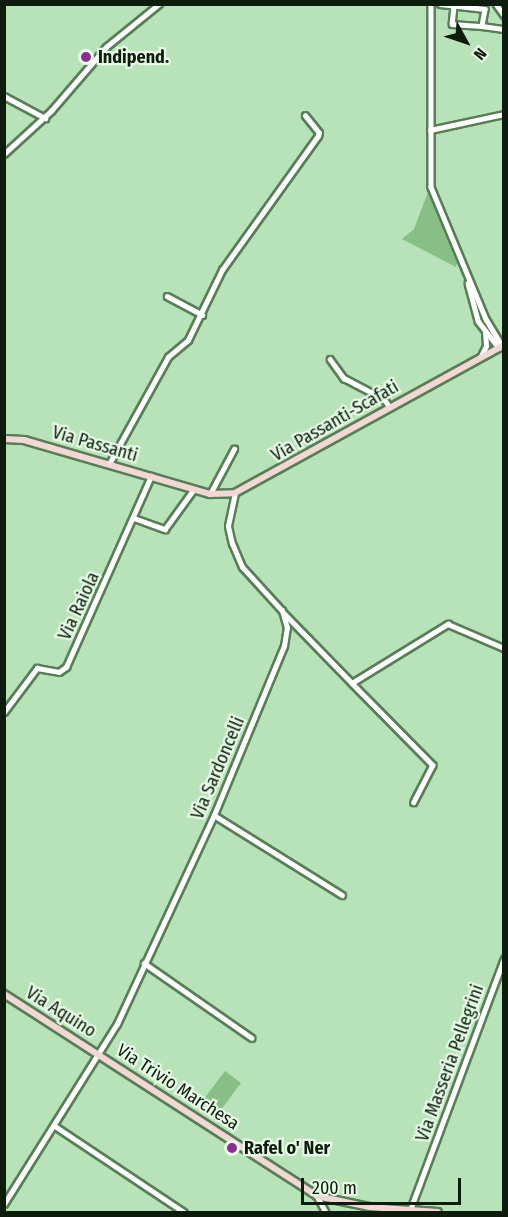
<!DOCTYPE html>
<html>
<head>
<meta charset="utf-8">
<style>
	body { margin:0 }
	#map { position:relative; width:508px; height:1217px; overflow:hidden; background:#b8e2b7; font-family:"Fira Sans Condensed",sans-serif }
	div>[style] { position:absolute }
	.green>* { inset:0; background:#87bf87; transform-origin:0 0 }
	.roads { filter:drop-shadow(2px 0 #577e57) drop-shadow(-2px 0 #577e57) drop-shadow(0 2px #577e57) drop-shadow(0 -2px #577e57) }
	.street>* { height:4.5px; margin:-2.25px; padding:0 2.25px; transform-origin:2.25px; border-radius:2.25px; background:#fff }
	.secondary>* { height:6px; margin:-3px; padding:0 3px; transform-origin:3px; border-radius:3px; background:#f3d7d5 }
	.dots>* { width:16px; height:16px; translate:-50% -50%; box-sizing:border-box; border:3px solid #e7fde7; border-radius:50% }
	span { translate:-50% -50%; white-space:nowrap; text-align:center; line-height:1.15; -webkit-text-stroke:4.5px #e7fde7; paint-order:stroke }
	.poi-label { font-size:18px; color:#0d1c0d; font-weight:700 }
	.left { translate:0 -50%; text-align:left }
	.street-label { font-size:18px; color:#0d1c0d }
	.frame { position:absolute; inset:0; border:6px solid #0d1c0d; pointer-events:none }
	.north { position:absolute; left:436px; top:12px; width:60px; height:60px; -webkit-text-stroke:4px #e7fde7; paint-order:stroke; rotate:130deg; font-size:16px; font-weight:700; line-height:24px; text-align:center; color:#0d1c0d }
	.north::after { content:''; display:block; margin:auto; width:21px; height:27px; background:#0d1c0d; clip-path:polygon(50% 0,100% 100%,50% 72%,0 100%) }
	.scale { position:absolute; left:301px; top:1178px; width:160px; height:27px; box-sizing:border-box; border:3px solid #0d1c0d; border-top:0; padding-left:8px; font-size:18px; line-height:21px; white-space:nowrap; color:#0d1c0d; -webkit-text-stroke:4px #e7fde7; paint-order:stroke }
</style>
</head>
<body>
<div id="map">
	<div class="green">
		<i style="clip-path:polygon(428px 192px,457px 263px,456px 267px,402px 239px,414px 229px)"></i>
		<i style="left:225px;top:1071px;width:20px;height:38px;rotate:37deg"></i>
	</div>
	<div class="roads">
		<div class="street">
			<i style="left:431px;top:4px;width:183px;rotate:90deg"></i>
			<i style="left:431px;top:187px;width:143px;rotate:67.4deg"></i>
			<i style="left:486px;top:319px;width:31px;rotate:59deg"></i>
			<i style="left:440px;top:4px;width:45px;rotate:6.3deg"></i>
			<i style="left:485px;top:9px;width:17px;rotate:100deg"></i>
			<i style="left:482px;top:26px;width:22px;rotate:8deg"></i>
			<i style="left:496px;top:4px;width:14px;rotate:54deg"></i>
			<i style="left:454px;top:6px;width:18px;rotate:96deg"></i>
			<i style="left:452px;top:24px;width:30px;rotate:4deg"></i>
			<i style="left:4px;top:96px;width:47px;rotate:28.2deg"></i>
			<i style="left:430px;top:130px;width:76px;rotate:-12.2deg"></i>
			<i style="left:4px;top:154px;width:64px;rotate:-42.5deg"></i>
			<i style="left:51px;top:111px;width:84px;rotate:-49.3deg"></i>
			<i style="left:106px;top:47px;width:68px;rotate:-39.1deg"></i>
			<i style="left:468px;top:283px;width:39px;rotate:75deg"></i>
			<i style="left:478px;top:321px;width:34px;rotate:52deg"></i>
			<i style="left:167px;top:296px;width:40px;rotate:28deg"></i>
			<i style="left:481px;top:356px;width:11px;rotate:-63deg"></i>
			<i style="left:486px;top:346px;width:13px;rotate:-94deg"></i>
			<i style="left:330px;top:359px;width:24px;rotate:54deg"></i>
			<i style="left:344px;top:378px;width:45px;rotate:27.7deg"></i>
			<i style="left:384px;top:399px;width:9px;rotate:54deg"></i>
			<i style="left:109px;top:464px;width:122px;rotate:-61.1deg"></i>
			<i style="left:168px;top:357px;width:26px;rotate:-40deg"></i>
			<i style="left:188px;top:340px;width:78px;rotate:-64.1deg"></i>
			<i style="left:222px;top:270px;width:165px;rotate:-54.4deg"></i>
			<i style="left:318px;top:136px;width:3px;rotate:-72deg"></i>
			<i style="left:319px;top:133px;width:22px;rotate:-129deg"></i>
			<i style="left:210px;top:494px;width:51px;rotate:-61.9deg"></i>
			<i style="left:134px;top:518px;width:33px;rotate:20deg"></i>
			<i style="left:165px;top:529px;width:49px;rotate:-54.1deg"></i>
			<i style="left:283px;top:612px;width:99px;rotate:45.8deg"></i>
			<i style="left:352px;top:683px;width:113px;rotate:-31.6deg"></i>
			<i style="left:448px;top:624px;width:61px;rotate:23.2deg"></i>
			<i style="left:352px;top:683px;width:115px;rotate:45.4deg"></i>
			<i style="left:433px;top:765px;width:42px;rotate:117.2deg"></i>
			<i style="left:4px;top:712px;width:55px;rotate:-53.1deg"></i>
			<i style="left:37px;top:668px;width:22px;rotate:10deg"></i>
			<i style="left:59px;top:672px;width:9px;rotate:-36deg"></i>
			<i style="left:66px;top:667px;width:209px;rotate:-66deg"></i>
			<i style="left:214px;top:815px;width:151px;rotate:32deg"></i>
			<i style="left:144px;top:963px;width:131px;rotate:34.8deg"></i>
			<i style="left:55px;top:1126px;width:155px;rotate:33.7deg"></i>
			<i style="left:317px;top:1196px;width:18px;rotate:61deg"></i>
			<i style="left:4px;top:1204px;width:213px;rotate:-57.9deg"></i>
			<i style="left:117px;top:1024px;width:230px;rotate:-65.1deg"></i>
			<i style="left:214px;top:815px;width:183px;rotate:-67.5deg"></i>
			<i style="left:284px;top:646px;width:18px;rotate:-81deg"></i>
			<i style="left:287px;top:628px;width:18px;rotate:-106deg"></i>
			<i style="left:282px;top:611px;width:59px;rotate:-132.3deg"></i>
			<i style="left:242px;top:567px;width:25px;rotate:-113deg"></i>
			<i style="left:232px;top:544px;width:18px;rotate:-103deg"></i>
			<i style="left:228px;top:526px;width:34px;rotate:-78deg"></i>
			<i style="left:410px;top:1210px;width:268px;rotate:-69.5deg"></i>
		</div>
		<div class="secondary">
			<i style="left:4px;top:439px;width:20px;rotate:3deg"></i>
			<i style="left:24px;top:440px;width:194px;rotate:16.2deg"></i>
			<i style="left:210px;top:494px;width:25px;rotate:-2deg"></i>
			<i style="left:235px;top:493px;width:307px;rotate:-28.8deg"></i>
			<i style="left:4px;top:994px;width:373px;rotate:32.8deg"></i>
			<i style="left:317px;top:1196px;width:53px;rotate:11.9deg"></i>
			<i style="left:369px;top:1207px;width:69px;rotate:4.1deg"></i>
		</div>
	</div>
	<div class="dots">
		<i style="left:86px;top:57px;background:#8d2c95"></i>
		<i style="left:232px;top:1148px;background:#8d2c95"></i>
	</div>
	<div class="poi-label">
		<span class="left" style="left:98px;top:57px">Indipend.</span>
		<span class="left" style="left:244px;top:1148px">Rafel o' Ner</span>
	</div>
	<div class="street-label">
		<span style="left:335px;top:421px;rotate:-30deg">Via Passanti-Scafati</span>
		<span style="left:95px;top:444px;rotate:16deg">Via Passanti</span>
		<span style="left:79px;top:606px;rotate:-65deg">Via Raiola</span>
		<span style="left:218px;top:768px;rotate:-67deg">Via Sardoncelli</span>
		<span style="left:61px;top:1012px;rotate:32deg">Via Aquino</span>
		<span style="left:450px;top:1063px;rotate:-70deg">Via Masseria Pellegrini</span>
		<span style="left:178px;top:1087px;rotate:33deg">Via Trivio Marchesa</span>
	</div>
	<div class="frame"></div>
	<div class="north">N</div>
	<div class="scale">200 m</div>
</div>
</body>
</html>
